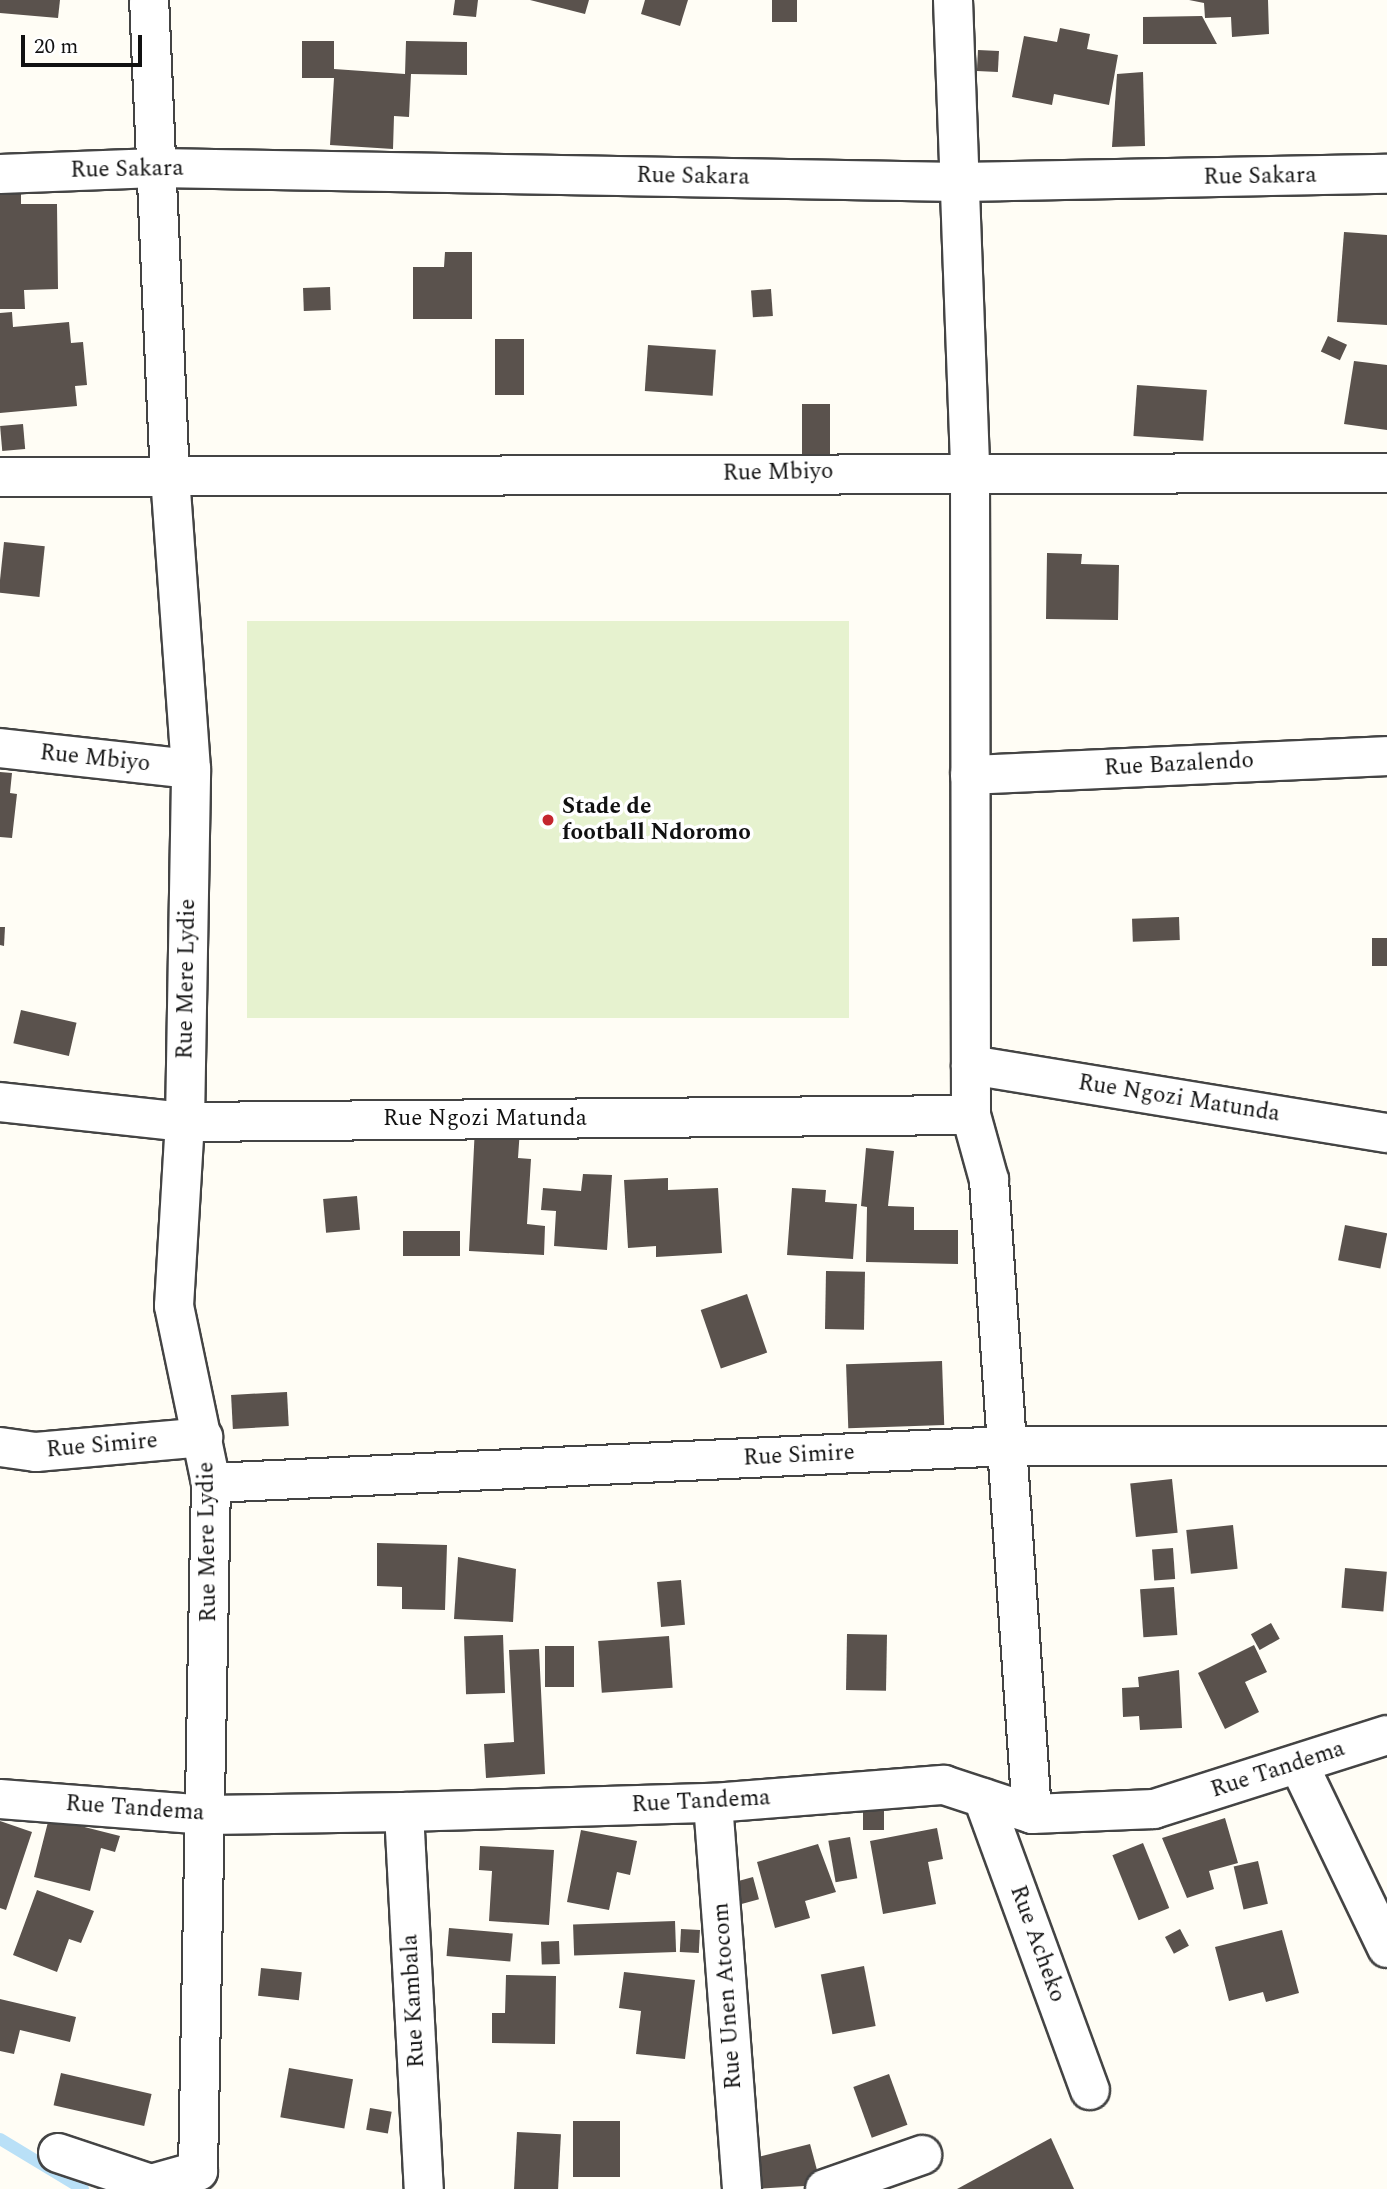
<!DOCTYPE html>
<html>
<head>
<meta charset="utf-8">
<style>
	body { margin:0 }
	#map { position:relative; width:1387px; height:2189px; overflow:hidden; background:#fffdf5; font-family:Spectral,serif }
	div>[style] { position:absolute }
	.pitch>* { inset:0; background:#e6f2cf; transform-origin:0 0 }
	.stream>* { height:12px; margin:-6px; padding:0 6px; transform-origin:6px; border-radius:6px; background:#b9e0f7 }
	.building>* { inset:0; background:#5a524d; transform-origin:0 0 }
	.roads { filter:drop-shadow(2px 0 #444) drop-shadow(-2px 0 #444) drop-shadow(0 2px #444) drop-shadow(0 -2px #444) }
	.minor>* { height:38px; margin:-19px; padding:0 19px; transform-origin:19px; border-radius:19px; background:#fff }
	.dots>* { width:19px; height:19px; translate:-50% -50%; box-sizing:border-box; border:4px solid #fff; border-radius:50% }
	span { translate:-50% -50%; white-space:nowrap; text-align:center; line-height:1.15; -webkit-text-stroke:7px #fff; paint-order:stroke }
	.street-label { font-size:23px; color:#111 }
	.poi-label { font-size:23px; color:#111; font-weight:700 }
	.left { translate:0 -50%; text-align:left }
	.scale { position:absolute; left:21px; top:35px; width:121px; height:32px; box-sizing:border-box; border:4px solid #111; border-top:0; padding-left:9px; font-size:21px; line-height:24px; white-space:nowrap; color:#111; -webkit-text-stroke:5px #fff; paint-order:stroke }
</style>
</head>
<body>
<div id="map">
	<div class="pitch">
		<i style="left:849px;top:621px;width:397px;height:602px;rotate:90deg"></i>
	</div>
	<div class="stream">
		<i style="left:0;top:2139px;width:97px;rotate:31.1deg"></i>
	</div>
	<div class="building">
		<i style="clip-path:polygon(0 0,60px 0,58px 18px,0 13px)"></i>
		<i style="clip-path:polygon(455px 0,478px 0,476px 17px,453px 15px)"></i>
		<i style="clip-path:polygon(530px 0,589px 0,585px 14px)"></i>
		<i style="clip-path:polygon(645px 0,688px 0,680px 26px,641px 14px)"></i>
		<i style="left:772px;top:0;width:25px;height:22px"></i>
		<i style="clip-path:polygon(1189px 0,1268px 0,1269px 34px,1232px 37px,1231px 17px,1205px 18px,1204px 3px)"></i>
		<i style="clip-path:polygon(1202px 16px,1217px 44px,1143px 44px,1143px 17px)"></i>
		<i style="clip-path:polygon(1060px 28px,1090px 34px,1087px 49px,1118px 55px,1109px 105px,1054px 94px,1052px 105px,1012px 97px,1024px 36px,1057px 42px)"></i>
		<i style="clip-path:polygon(302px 41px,334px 41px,334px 69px,405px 74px,406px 41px,467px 42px,467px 75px,411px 74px,409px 117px,394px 116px,393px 149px,330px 145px,334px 78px,302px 78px)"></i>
		<i style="left:978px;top:50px;width:21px;height:21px;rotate:3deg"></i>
		<i style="clip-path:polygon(1143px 72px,1145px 146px,1112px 147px,1117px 74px)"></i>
		<i style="clip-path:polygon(21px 183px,21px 204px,57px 204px,58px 289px,24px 290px,25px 309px,0 309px,0 184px)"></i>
		<i style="clip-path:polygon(1344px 232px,1387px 235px,1387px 325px,1337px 322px)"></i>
		<i style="clip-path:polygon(445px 252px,472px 252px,472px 319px,413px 319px,413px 267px,444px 267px)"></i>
		<i style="left:330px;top:287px;width:23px;height:27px;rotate:88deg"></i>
		<i style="left:771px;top:289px;width:27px;height:20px;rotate:86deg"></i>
		<i style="clip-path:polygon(12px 312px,13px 327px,69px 322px,71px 343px,83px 342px,87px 385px,75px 386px,77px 406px,0 413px,0 313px)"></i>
		<i style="left:1328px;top:336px;width:21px;height:17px;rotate:25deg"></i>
		<i style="left:495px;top:339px;width:29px;height:56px"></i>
		<i style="left:648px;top:345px;width:68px;height:46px;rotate:4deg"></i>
		<i style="clip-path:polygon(1354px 361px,1387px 365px,1387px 430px,1344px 424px)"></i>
		<i style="left:1137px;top:385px;width:70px;height:51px;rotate:4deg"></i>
		<i style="left:802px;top:404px;width:28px;height:56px"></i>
		<i style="left:23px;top:424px;width:25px;height:23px;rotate:85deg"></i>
		<i style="left:4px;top:542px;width:41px;height:51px;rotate:6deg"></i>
		<i style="clip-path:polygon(1047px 553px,1082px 554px,1081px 564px,1119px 565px,1118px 620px,1046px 619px)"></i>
		<i style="clip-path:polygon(0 772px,12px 773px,10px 793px,17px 794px,12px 838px,0 837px)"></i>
		<i style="left:1179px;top:917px;width:23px;height:47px;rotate:88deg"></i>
		<i style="clip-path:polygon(0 927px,5px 927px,4px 946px,0 945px)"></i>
		<i style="left:1387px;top:938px;width:28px;height:15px;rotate:90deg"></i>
		<i style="left:21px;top:1010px;width:57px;height:34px;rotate:13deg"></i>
		<i style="clip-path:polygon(475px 1126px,520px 1129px,518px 1158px,531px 1159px,527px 1224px,545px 1226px,544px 1255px,469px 1251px)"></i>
		<i style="clip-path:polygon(866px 1148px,894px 1151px,888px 1206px,914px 1207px,914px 1230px,958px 1230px,958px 1264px,866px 1262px,867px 1207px,861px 1206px)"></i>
		<i style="clip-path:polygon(583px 1174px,612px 1175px,607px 1250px,554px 1246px,556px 1211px,541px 1210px,543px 1188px,581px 1191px)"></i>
		<i style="clip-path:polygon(668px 1178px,668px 1190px,718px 1188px,722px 1253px,656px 1257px,656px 1246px,628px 1248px,624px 1180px)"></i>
		<i style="clip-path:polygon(792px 1188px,826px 1190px,825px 1202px,857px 1204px,853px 1259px,787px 1255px)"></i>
		<i style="left:357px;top:1196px;width:34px;height:34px;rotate:85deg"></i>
		<i style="left:1345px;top:1225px;width:43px;height:36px;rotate:11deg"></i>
		<i style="left:460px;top:1231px;width:25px;height:57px;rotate:90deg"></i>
		<i style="left:826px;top:1271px;width:39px;height:58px;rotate:1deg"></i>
		<i style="left:747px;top:1294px;width:62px;height:49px;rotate:71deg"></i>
		<i style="left:942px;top:1361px;width:64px;height:96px;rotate:88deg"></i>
		<i style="left:287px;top:1392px;width:34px;height:56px;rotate:87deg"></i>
		<i style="left:1172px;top:1479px;width:54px;height:42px;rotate:84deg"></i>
		<i style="left:1233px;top:1525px;width:44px;height:47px;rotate:84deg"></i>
		<i style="clip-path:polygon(377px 1543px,447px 1545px,445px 1610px,402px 1609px,402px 1587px,377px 1586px)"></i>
		<i style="left:1173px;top:1548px;width:31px;height:21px;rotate:86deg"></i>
		<i style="clip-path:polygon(458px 1557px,516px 1569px,513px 1622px,454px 1619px)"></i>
		<i style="left:1345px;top:1568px;width:42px;height:40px;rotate:5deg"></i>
		<i style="left:681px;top:1580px;width:45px;height:24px;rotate:85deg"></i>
		<i style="left:1174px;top:1587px;width:48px;height:34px;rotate:86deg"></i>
		<i style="left:1271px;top:1623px;width:18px;height:23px;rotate:61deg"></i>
		<i style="left:847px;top:1634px;width:40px;height:56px;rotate:1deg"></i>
		<i style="left:503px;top:1635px;width:58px;height:39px;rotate:88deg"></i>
		<i style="left:669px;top:1636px;width:52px;height:71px;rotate:86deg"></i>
		<i style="clip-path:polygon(1254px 1645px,1267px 1672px,1245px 1682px,1259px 1712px,1225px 1729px,1198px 1673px)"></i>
		<i style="left:545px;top:1646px;width:29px;height:41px"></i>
		<i style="clip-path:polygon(539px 1649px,545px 1774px,486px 1778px,484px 1744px,514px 1742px,509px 1650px)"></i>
		<i style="clip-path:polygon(1179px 1670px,1182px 1728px,1140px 1730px,1139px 1716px,1123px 1717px,1122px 1688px,1139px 1687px,1138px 1677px)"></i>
		<i style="left:863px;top:1809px;width:21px;height:21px"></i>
		<i style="clip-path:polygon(49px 1818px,120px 1836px,115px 1852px,101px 1848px,90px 1891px,34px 1877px)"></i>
		<i style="clip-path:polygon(1225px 1818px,1238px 1863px,1209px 1871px,1214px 1889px,1187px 1898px,1162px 1838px)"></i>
		<i style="clip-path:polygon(0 1821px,32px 1832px,6px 1910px,0 1908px)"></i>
		<i style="clip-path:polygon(937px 1828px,943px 1859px,928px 1862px,936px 1904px,883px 1914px,870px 1841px)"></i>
		<i style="clip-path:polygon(581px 1830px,637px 1841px,630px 1875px,617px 1872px,609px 1910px,567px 1902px)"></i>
		<i style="left:850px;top:1837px;width:42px;height:22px;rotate:80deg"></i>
		<i style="left:1143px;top:1843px;width:70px;height:33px;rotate:68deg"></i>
		<i style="clip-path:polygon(818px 1844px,836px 1892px,805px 1901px,810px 1918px,775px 1928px,757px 1862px)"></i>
		<i style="clip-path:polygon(480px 1846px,554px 1850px,549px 1925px,489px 1921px,492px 1871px,479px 1870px)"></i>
		<i style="left:1258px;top:1861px;width:44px;height:25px;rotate:77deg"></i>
		<i style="left:753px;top:1877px;width:23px;height:18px;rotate:75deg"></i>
		<i style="clip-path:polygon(37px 1890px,94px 1911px,81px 1943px,69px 1939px,57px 1972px,13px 1955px)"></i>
		<i style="left:675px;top:1921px;width:31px;height:102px;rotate:88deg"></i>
		<i style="left:449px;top:1928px;width:64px;height:28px;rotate:5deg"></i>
		<i style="left:681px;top:1929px;width:19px;height:23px;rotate:3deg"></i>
		<i style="left:1180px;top:1929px;width:19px;height:17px;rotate:62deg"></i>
		<i style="clip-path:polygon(1282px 1930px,1299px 1993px,1266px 2002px,1263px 1992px,1229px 2001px,1215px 1947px)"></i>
		<i style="left:559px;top:1941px;width:23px;height:18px;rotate:88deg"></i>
		<i style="left:864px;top:1966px;width:61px;height:44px;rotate:79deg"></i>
		<i style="left:261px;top:1968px;width:41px;height:28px;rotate:6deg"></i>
		<i style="clip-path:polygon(624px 1972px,695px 1980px,685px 2059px,636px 2054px,641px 2011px,619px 2008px)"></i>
		<i style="clip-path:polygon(506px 1975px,556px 1976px,555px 2044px,492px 2043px,492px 2013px,505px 2013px)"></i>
		<i style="clip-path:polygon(0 1999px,76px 2017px,70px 2042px,20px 2030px,14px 2054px,0 2051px)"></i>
		<i style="left:289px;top:2068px;width:65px;height:50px;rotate:10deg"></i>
		<i style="left:61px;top:2073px;width:93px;height:33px;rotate:13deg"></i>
		<i style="left:889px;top:2074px;width:54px;height:38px;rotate:70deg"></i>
		<i style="left:370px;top:2108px;width:22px;height:22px;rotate:10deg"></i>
		<i style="left:573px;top:2121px;width:47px;height:56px"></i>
		<i style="left:517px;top:2132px;width:44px;height:57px;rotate:3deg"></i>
		<i style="clip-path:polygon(1051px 2138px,1074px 2189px,957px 2189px)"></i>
		<i style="clip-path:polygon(810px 2144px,821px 2185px,754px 2189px,746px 2160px)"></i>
	</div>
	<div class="roads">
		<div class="minor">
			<i style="left:953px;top:0;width:471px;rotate:87.9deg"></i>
			<i style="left:970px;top:471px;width:644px;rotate:89.91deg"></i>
			<i style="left:971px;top:1115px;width:67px;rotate:74.5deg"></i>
			<i style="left:989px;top:1180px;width:635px;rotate:86.12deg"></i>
			<i style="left:0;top:174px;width:156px;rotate:-2.2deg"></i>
			<i style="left:156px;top:168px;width:803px;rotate:1deg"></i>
			<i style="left:959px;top:182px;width:428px;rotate:-1.1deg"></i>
			<i style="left:0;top:477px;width:1387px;rotate:-0.17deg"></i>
			<i style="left:0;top:748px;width:192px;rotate:6.3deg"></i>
			<i style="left:970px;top:775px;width:417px;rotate:-2.6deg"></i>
			<i style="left:971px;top:1065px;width:422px;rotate:9.3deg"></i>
			<i style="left:0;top:1102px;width:186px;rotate:6.2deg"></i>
			<i style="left:185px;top:1122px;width:786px;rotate:-0.51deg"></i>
			<i style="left:0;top:1447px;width:36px;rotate:8deg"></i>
			<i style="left:36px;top:1452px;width:168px;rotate:-5.1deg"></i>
			<i style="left:211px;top:1483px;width:797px;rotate:-2.66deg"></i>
			<i style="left:1007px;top:1446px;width:380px"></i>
			<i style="left:1299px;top:1765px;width:203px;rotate:64.3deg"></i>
			<i style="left:983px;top:1798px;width:311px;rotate:69.9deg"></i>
			<i style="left:0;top:1799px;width:208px;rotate:4.4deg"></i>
			<i style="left:207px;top:1815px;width:197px;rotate:-0.9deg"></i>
			<i style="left:404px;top:1812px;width:309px;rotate:-1.7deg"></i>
			<i style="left:713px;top:1803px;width:232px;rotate:-4.5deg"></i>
			<i style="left:944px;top:1785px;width:93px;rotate:18.2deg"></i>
			<i style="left:1032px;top:1814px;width:122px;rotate:-2.3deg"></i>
			<i style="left:1154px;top:1809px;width:244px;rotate:-17.6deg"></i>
			<i style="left:713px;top:1803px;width:387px;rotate:85.7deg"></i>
			<i style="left:404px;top:1812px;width:378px;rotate:87deg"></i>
			<i style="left:58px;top:2153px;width:98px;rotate:18.4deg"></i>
			<i style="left:151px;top:2184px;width:49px;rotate:-15.5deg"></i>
			<i style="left:198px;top:2171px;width:688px;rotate:-88.92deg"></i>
			<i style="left:211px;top:1483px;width:181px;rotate:-101.8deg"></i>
			<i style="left:174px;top:1306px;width:184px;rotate:-86.6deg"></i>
			<i style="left:185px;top:1122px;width:353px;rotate:-89deg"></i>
			<i style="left:191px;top:769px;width:291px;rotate:-94.1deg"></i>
			<i style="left:170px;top:479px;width:479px;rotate:-92.5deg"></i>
			<i style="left:825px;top:2189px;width:103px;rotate:-19.3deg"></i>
		</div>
	</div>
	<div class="dots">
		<i style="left:548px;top:820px;background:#c4262e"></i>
	</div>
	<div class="street-label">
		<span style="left:127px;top:170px;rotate:-1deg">Rue Sakara</span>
		<span style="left:693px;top:177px;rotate:1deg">Rue Sakara</span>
		<span style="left:1260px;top:177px;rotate:-1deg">Rue Sakara</span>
		<span style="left:778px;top:473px;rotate:-1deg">Rue Mbiyo</span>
		<span style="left:95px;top:759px;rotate:6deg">Rue Mbiyo</span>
		<span style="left:1179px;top:765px;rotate:-3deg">Rue Bazalendo</span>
		<span style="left:187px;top:979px;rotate:-89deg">Rue Mere Lydie</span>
		<span style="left:1179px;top:1099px;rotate:9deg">Rue Ngozi Matunda</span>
		<span style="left:485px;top:1119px">Rue Ngozi Matunda</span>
		<span style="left:102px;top:1446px;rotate:-5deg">Rue Simire</span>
		<span style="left:799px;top:1456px;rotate:-3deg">Rue Simire</span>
		<span style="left:208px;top:1542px;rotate:-91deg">Rue Mere Lydie</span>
		<span style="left:1278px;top:1770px;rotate:-18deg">Rue Tandema</span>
		<span style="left:701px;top:1802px;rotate:-3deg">Rue Tandema</span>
		<span style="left:135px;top:1809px;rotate:4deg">Rue Tandema</span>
		<span style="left:1037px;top:1944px;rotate:70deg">Rue Acheko</span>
		<span style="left:728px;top:1996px;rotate:-94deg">Rue Unen Atocom</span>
		<span style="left:414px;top:2001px;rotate:-93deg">Rue Kambala</span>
	</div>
	<div class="poi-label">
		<span class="left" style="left:562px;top:820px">Stade de<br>football Ndoromo</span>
	</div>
	<div class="scale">20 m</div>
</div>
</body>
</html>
